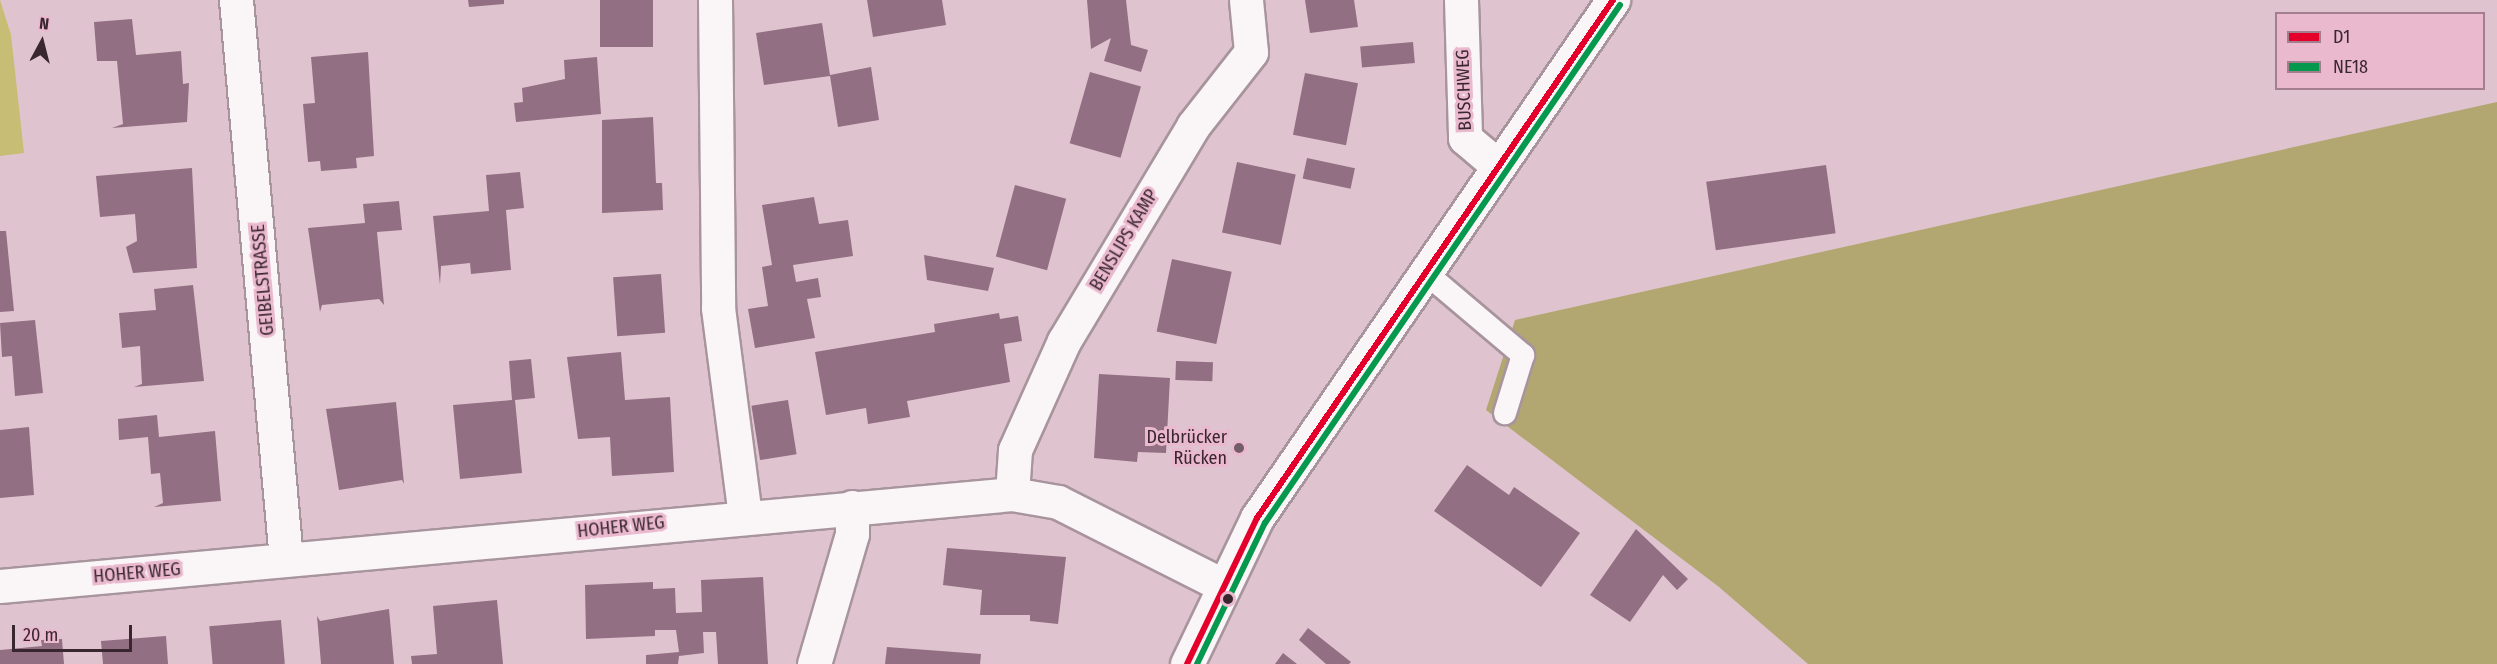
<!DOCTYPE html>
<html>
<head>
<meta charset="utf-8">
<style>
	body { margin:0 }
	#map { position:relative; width:2497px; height:664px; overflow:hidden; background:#dfc4cf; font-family:"Fira Sans Condensed",sans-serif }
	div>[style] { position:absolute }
	.green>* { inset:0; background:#c7bd74 }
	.forest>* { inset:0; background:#b2a770 }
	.building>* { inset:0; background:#926f82; transform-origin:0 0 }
	.roads { filter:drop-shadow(2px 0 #a8949c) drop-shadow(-2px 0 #a8949c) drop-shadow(0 2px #a8949c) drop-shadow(0 -2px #a8949c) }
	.service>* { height:22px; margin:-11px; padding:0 11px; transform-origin:11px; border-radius:11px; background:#faf6f8 }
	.minor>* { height:33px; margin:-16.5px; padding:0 16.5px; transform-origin:16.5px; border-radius:16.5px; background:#faf6f8 }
	.bus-1>* { height:6px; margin:-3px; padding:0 3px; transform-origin:3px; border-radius:3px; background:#e4002b }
	.bus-2>* { height:6px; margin:-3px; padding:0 3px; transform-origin:3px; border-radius:3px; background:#06994e }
	.dots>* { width:16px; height:16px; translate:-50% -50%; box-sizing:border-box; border:3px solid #eab9ce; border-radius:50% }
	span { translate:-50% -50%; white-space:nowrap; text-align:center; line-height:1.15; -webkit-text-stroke:6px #eab9ce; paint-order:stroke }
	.street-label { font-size:18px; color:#39262e }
	.poi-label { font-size:18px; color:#39262e }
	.right { translate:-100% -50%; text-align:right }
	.legend { position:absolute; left:2275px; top:12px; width:210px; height:78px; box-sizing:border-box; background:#eab9ce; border:2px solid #a37e8e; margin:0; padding:8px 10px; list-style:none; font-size:18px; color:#39262e }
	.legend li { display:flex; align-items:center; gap:12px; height:30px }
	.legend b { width:30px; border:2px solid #a37e8e }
	.north { position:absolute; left:12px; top:12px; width:60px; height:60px; -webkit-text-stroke:4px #eab9ce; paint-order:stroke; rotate:7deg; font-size:16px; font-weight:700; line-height:24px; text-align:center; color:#39262e }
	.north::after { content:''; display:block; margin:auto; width:21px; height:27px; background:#39262e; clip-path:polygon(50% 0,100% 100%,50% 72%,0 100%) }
	.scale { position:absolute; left:12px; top:625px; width:120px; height:27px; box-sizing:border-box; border:3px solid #39262e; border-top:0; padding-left:8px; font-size:18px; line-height:21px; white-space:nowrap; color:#39262e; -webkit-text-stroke:4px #eab9ce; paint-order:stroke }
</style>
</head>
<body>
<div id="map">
	<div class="green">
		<i style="clip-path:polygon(0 0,11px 35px,24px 153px,0 156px)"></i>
	</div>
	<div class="forest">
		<i style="clip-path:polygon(2497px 102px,2497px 664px,1808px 664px,1719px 587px,1486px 410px,1515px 320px)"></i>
	</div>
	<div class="building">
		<i style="clip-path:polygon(468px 0,504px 0,504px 4px,469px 7px)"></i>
		<i style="left:600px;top:0;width:53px;height:47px"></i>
		<i style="clip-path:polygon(867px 0,942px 0,946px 25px,873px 37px)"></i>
		<i style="clip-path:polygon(1087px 0,1126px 0,1131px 45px,1148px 50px,1141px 72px,1104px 61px,1111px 38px,1091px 49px)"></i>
		<i style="clip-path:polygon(1305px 0,1354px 0,1358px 27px,1310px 33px)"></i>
		<i style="clip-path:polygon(132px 19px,136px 55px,181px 51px,183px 84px,189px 83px,187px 122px,112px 128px,123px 124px,117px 61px,97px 61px,94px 22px)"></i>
		<i style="clip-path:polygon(822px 23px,830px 75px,871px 67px,879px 120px,838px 127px,830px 76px,764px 85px,756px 33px)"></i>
		<i style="left:1413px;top:42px;width:21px;height:53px;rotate:85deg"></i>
		<i style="clip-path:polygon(368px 52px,374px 156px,356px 158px,357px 168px,321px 171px,320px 161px,308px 162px,303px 104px,315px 103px,311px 57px)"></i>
		<i style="clip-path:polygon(597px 57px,601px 114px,516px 122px,514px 103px,523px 102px,522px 88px,565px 79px,564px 60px)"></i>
		<i style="left:1090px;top:72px;width:53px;height:74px;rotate:16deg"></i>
		<i style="left:1305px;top:73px;width:54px;height:63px;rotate:11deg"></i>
		<i style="clip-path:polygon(653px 117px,656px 183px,662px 183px,663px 210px,602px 213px,602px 120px)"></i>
		<i style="left:1307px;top:158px;width:49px;height:21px;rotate:12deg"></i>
		<i style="left:1237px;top:162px;width:60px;height:72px;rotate:12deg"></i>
		<i style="left:1826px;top:165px;width:69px;height:121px;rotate:82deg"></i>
		<i style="clip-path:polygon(192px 168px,197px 268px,133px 273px,126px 247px,137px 241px,135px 214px,100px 217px,96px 176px)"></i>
		<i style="clip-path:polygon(520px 172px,524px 208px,506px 210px,511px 270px,471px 274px,470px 263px,441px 266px,440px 285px,433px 216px,489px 211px,486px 175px)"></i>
		<i style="left:1015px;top:185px;width:53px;height:74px;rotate:15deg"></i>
		<i style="clip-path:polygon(814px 197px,819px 224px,848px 220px,853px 256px,793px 265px,796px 282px,818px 278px,821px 297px,807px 299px,815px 338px,755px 348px,748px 309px,768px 306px,762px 267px,772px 265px,762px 205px)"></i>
		<i style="clip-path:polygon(399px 201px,402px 230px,377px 232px,384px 305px,379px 299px,322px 305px,320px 312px,308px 228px,365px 223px,363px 204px)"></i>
		<i style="clip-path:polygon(0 231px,6px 231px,14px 311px,0 312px)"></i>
		<i style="clip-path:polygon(924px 255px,994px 268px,988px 291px,927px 280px)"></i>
		<i style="left:1172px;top:259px;width:61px;height:74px;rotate:12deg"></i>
		<i style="left:661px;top:274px;width:59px;height:48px;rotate:86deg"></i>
		<i style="clip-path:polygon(193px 285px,204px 381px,134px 387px,142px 384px,140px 346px,122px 348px,119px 313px,156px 310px,154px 289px)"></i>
		<i style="clip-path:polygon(999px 313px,1000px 319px,1018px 316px,1022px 341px,1004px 344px,1010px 382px,907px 401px,910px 417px,868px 424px,866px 408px,826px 415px,815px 352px,935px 332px,934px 324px)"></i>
		<i style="clip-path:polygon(35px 320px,43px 393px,15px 396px,12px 356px,2px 357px,0 323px)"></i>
		<i style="clip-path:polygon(621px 352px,625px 400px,670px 397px,674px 472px,612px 476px,610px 437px,578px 439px,567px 357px)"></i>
		<i style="clip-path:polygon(531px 359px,535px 398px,515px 400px,522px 473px,460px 479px,453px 405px,512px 400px,509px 361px)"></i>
		<i style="left:1176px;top:361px;width:37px;height:19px;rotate:2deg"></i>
		<i style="clip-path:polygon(1099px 374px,1170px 378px,1166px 453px,1138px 452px,1137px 462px,1094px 458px)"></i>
		<i style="left:788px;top:400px;width:55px;height:37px;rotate:81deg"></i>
		<i style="clip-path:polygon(396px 402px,404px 484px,402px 480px,339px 490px,326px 409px)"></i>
		<i style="clip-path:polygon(157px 415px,159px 437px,215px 431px,221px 501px,154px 507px,163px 503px,160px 473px,151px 474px,148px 437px,119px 440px,118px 419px)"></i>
		<i style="clip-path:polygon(29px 427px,34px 495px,0 498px,0 430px)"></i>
		<i style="clip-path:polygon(1467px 465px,1509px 495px,1514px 487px,1580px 533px,1541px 587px,1434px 511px)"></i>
		<i style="clip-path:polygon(1636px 529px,1688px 579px,1677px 590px,1663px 575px,1630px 622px,1590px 595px)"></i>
		<i style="clip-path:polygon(947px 548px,1066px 557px,1058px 624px,1030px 621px,1030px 615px,980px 615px,982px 590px,943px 585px)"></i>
		<i style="clip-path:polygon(763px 577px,768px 664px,718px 664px,716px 632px,703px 632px,704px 653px,679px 656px,678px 664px,646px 664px,646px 655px,679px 652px,676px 630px,655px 630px,655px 636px,586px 639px,585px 585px,653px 582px,653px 589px,675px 588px,676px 613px,702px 612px,701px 580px)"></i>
		<i style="clip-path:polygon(497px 600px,503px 664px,412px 664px,411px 656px,437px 654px,433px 606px)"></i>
		<i style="clip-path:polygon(389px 609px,394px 664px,321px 664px,317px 616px,320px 621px)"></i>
		<i style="left:281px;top:620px;width:44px;height:72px;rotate:85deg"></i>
		<i style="clip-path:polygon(1308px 628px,1351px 662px,1349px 664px,1326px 664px,1299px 640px)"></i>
		<i style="clip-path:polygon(166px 636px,168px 664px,103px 664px,101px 641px)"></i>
		<i style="clip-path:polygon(62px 639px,64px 664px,0 664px,0 650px,42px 646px,41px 640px)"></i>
		<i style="clip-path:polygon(887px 647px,981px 654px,980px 664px,885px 664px)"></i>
		<i style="clip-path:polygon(1283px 653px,1297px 664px,1275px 664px)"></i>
	</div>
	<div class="roads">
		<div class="service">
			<i style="left:1427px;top:274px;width:126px;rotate:40.2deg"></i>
			<i style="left:1523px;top:355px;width:61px;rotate:107.2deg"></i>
		</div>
		<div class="minor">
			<i style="left:236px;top:0;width:561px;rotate:84.89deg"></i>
			<i style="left:715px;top:0;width:308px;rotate:89.4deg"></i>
			<i style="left:718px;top:308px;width:209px;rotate:82.6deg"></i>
			<i style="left:1461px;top:0;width:138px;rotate:88.3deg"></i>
			<i style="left:1465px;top:138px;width:42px;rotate:40.2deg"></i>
			<i style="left:1012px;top:494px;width:44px;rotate:-86.1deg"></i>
			<i style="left:1015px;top:450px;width:120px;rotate:-65.8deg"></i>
			<i style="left:1064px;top:341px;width:251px;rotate:-59deg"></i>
			<i style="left:1193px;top:126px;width:94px;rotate:-51.9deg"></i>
			<i style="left:1251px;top:52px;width:52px;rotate:-95.5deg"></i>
			<i style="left:0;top:586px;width:1016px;rotate:-5.19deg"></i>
			<i style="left:1012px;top:494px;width:47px;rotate:9.9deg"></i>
			<i style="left:1058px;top:502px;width:184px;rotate:26.8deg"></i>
			<i style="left:814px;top:664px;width:135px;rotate:-73.7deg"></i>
			<i style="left:852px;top:534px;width:27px;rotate:-90deg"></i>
			<i style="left:1187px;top:664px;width:162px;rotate:-64.4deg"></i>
			<i style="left:1257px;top:518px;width:629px;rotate:-55.5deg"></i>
		</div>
	</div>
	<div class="bus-1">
		<i style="left:1187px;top:664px;width:162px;rotate:-64.4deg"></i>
		<i style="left:1257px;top:518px;width:629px;rotate:-55.5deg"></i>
	</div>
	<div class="bus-2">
		<i style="left:1197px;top:664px;width:157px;rotate:-64.3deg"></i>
		<i style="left:1265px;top:523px;width:628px;rotate:-55.58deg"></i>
	</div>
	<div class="dots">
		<i style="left:1239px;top:448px;background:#735d66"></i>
		<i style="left:1228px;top:599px;background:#39262e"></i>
	</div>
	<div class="street-label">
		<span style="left:1464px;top:90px;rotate:-92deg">BUSCHWEG</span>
		<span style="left:1124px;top:240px;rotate:-59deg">BENSLIPS KAMP</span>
		<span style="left:263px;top:280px;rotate:-95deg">GEIBELSTRASSE</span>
		<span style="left:621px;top:527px;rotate:-6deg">HOHER WEG</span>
		<span style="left:137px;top:573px;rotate:-5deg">HOHER WEG</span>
	</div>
	<div class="poi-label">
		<span class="right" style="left:1227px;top:448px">Delbrücker<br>Rücken</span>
	</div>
	<ul class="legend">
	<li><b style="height:8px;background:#e4002b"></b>D1</li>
	<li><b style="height:8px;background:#06994e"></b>NE18</li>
	</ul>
	<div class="north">N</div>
	<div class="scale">20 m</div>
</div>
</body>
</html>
